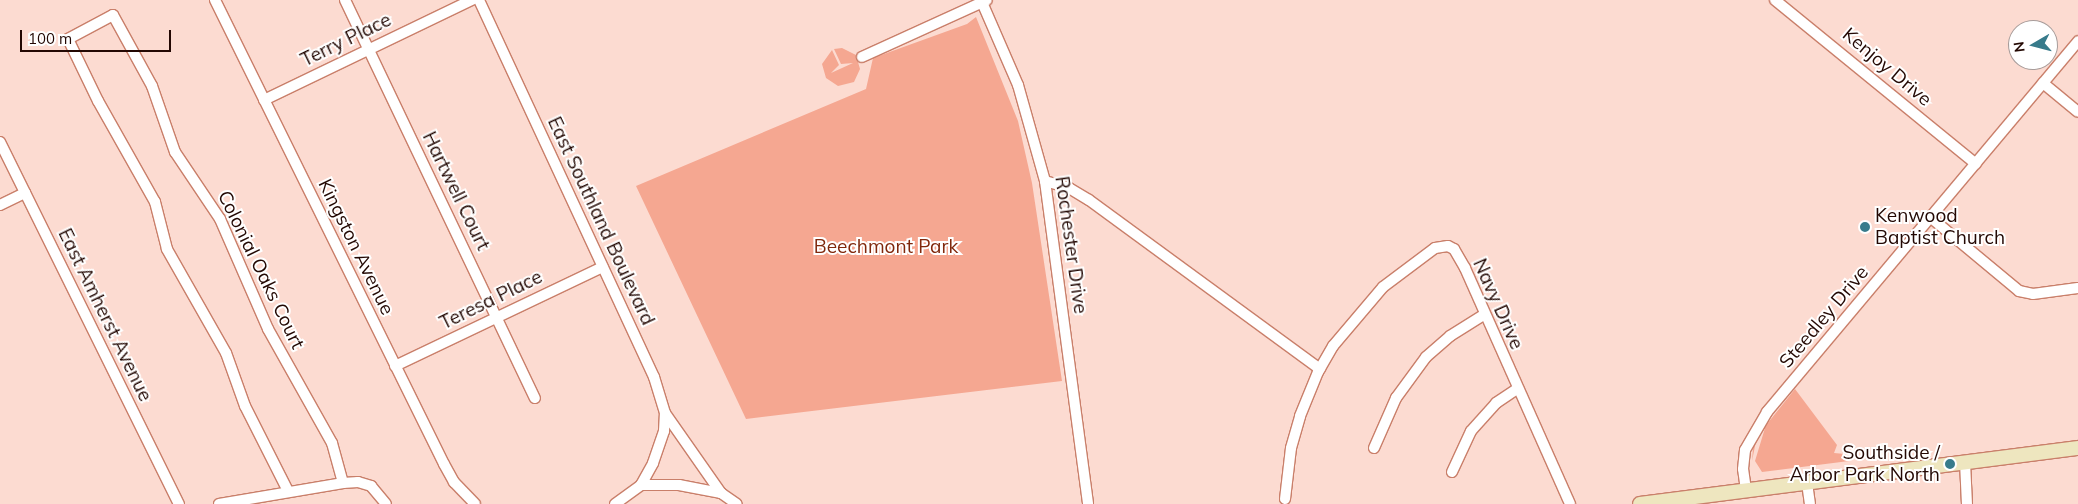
<!DOCTYPE html>
<html>
<head>
<meta charset="utf-8">
<style>
	body { margin:0 }
	#map { position:relative; width:2078px; height:504px; overflow:hidden; background:#fcdbd1; font-family:Mulish,sans-serif }
	div>[style] { position:absolute }
	.green>* { inset:0; background:#f5a791 }
	.roads { filter:drop-shadow(1px 0 #c97f6a) drop-shadow(-1px 0 #c97f6a) drop-shadow(0 1px #c97f6a) drop-shadow(0 -1px #c97f6a) }
	.minor>* { height:10px; margin:-5px; padding:0 5px; transform-origin:5px; border-radius:5px; background:#fff }
	.secondary>* { height:14px; margin:-7px; padding:0 7px; transform-origin:7px; border-radius:7px; background:#eee6bf }
	.dots>* { width:14px; height:14px; translate:-50% -50%; box-sizing:border-box; border:2px solid #fff; border-radius:50% }
	span { translate:-50% -50%; white-space:nowrap; text-align:center; line-height:1.15; -webkit-text-stroke:4px #fff; paint-order:stroke }
	.street-label { font-size:19px; color:#230803 }
	.poi-label { font-size:19px; color:#230803 }
	.left { translate:0 -50%; text-align:left }
	.right { translate:-100% -50%; text-align:right }
	.park-label { font-size:19px; color:#80280c }
	.north { position:absolute; left:2008px; top:20px; width:50px; height:50px; box-sizing:border-box; background:#fff; border:1px solid #a79c9a; border-radius:50%; rotate:262deg; font-size:14px; font-weight:700; line-height:20px; text-align:center; color:#230803 }
	.north::after { content:''; display:block; margin:auto; width:18px; height:22px; background:#387b8b; clip-path:polygon(50% 0,100% 100%,50% 72%,0 100%) }
	.scale { position:absolute; left:20px; top:30px; width:151px; height:22px; box-sizing:border-box; border:2px solid #230803; border-top:0; padding-left:6px; font-size:15px; line-height:18px; white-space:nowrap; color:#230803; -webkit-text-stroke:4px #fff; paint-order:stroke }
</style>
</head>
<body>
<div id="map">
	<div class="green">
		<i style="clip-path:polygon(976px 17px,1018px 121px,1032px 183px,1062px 381px,746px 419px,636px 186px,866px 89px,873px 58px,967px 24px)"></i>
		<i style="clip-path:polygon(842px 48px,856px 55px,860px 69px,854px 82px,838px 86px,826px 78px,822px 64px,832px 50px,839px 65px,831px 73px,853px 63px,841px 64px,834px 49px)"></i>
		<i style="clip-path:polygon(1795px 389px,1837px 445px,1834px 453px,1845px 454px,1849px 461px,1762px 472px,1755px 461px,1765px 428px,1756px 441px,1752px 461px,1753px 448px,1759px 434px)"></i>
	</div>
	<div class="roads">
		<div class="minor">
			<i style="left:215px;top:0;width:517px;rotate:63.73deg"></i>
			<i style="left:444px;top:464px;width:21px;rotate:61deg"></i>
			<i style="left:454px;top:482px;width:30px;rotate:46deg"></i>
			<i style="left:345px;top:0;width:441px;rotate:64.5deg"></i>
			<i style="left:479px;top:0;width:416px;rotate:65.1deg"></i>
			<i style="left:654px;top:377px;width:38px;rotate:73deg"></i>
			<i style="left:665px;top:413px;width:98px;rotate:55deg"></i>
			<i style="left:721px;top:493px;width:19px;rotate:35deg"></i>
			<i style="left:981px;top:0;width:93px;rotate:66.5deg"></i>
			<i style="left:1018px;top:85px;width:100px;rotate:74.3deg"></i>
			<i style="left:1045px;top:181px;width:326px;rotate:82.4deg"></i>
			<i style="left:1775px;top:0;width:259px;rotate:39.2deg"></i>
			<i style="left:862px;top:57px;width:137px;rotate:-24.5deg"></i>
			<i style="left:2043px;top:83px;width:45px;rotate:39.6deg"></i>
			<i style="left:264px;top:100px;width:231px;rotate:-25.7deg"></i>
			<i style="left:0;top:142px;width:404px;rotate:63.7deg"></i>
			<i style="left:1045px;top:181px;width:25px;rotate:16deg"></i>
			<i style="left:1069px;top:188px;width:23px;rotate:31deg"></i>
			<i style="left:1089px;top:200px;width:286px;rotate:36.2deg"></i>
			<i style="left:0;top:205px;width:28px;rotate:-26deg"></i>
			<i style="left:1930px;top:217px;width:116px;rotate:39.7deg"></i>
			<i style="left:2019px;top:291px;width:14px;rotate:12deg"></i>
			<i style="left:2033px;top:294px;width:45px;rotate:-7.6deg"></i>
			<i style="left:395px;top:366px;width:230px;rotate:-25.5deg"></i>
			<i style="left:1374px;top:448px;width:55px;rotate:-66.3deg"></i>
			<i style="left:1396px;top:398px;width:51px;rotate:-53.8deg"></i>
			<i style="left:1426px;top:357px;width:32px;rotate:-41deg"></i>
			<i style="left:1450px;top:336px;width:40px;rotate:-32deg"></i>
			<i style="left:1965px;top:462px;width:42px;rotate:87.3deg"></i>
			<i style="left:1452px;top:472px;width:45px;rotate:-65.1deg"></i>
			<i style="left:1471px;top:431px;width:38px;rotate:-48deg"></i>
			<i style="left:1496px;top:403px;width:25px;rotate:-34deg"></i>
			<i style="left:1807px;top:483px;width:21px;rotate:82deg"></i>
			<i style="left:641px;top:485px;width:38px"></i>
			<i style="left:679px;top:485px;width:43px;rotate:10.8deg"></i>
			<i style="left:1746px;top:490px;width:21px;rotate:-98deg"></i>
			<i style="left:1743px;top:469px;width:19px;rotate:-84deg"></i>
			<i style="left:1745px;top:450px;width:44px;rotate:-59.9deg"></i>
			<i style="left:1767px;top:412px;width:484px;rotate:-50deg"></i>
			<i style="left:288px;top:491px;width:95px;rotate:-116.8deg"></i>
			<i style="left:245px;top:406px;width:56px;rotate:-109.7deg"></i>
			<i style="left:226px;top:353px;width:120px;rotate:-119.6deg"></i>
			<i style="left:167px;top:249px;width:49px;rotate:-104.3deg"></i>
			<i style="left:155px;top:202px;width:116px;rotate:-119.4deg"></i>
			<i style="left:98px;top:101px;width:69px;rotate:-115.8deg"></i>
			<i style="left:68px;top:39px;width:51px;rotate:-28.1deg"></i>
			<i style="left:113px;top:15px;width:81px;rotate:61.2deg"></i>
			<i style="left:152px;top:86px;width:70px;rotate:70.8deg"></i>
			<i style="left:175px;top:152px;width:81px;rotate:56.1deg"></i>
			<i style="left:220px;top:219px;width:120px;rotate:66.4deg"></i>
			<i style="left:268px;top:329px;width:131px;rotate:60.7deg"></i>
			<i style="left:332px;top:443px;width:41px;rotate:74.6deg"></i>
			<i style="left:343px;top:483px;width:15px;rotate:-4deg"></i>
			<i style="left:358px;top:482px;width:14px;rotate:17deg"></i>
			<i style="left:371px;top:486px;width:23px;rotate:50deg"></i>
			<i style="left:1285px;top:499px;width:51px;rotate:-83.3deg"></i>
			<i style="left:1291px;top:448px;width:33px;rotate:-74deg"></i>
			<i style="left:1300px;top:416px;width:48px;rotate:-67.8deg"></i>
			<i style="left:1318px;top:372px;width:30px;rotate:-60deg"></i>
			<i style="left:1333px;top:346px;width:77px;rotate:-49.7deg"></i>
			<i style="left:1383px;top:287px;width:65px;rotate:-36.9deg"></i>
			<i style="left:1435px;top:248px;width:13px;rotate:-9deg"></i>
			<i style="left:1448px;top:246px;width:7px;rotate:27deg"></i>
			<i style="left:1454px;top:249px;width:22px;rotate:60deg"></i>
			<i style="left:1465px;top:268px;width:258px;rotate:66deg"></i>
			<i style="left:219px;top:504px;width:126px;rotate:-9.6deg"></i>
			<i style="left:615px;top:504px;width:32px;rotate:-36deg"></i>
			<i style="left:641px;top:485px;width:25px;rotate:-61deg"></i>
			<i style="left:653px;top:463px;width:34px;rotate:-71deg"></i>
			<i style="left:664px;top:431px;width:18px;rotate:-87deg"></i>
		</div>
		<div class="secondary">
			<i style="left:1640px;top:504px;width:442px;rotate:-7.3deg"></i>
		</div>
	</div>
	<div class="dots">
		<i style="left:1865px;top:227px;background:#387b8b"></i>
		<i style="left:1950px;top:464px;background:#387b8b"></i>
	</div>
	<div class="street-label">
		<span style="left:346px;top:40px;rotate:-26deg">Terry Place</span>
		<span style="left:1887px;top:67px;rotate:40deg">Kenjoy Drive</span>
		<span style="left:456px;top:191px;rotate:64deg">Hartwell Court</span>
		<span style="left:601px;top:221px;rotate:65deg">East Southland Boulevard</span>
		<span style="left:1071px;top:245px;rotate:82deg">Rochester Drive</span>
		<span style="left:356px;top:247px;rotate:64deg">Kingston Avenue</span>
		<span style="left:261px;top:270px;rotate:64deg">Colonial Oaks Court</span>
		<span style="left:491px;top:300px;rotate:-26deg">Teresa Place</span>
		<span style="left:1498px;top:304px;rotate:66deg">Navy Drive</span>
		<span style="left:105px;top:315px;rotate:64deg">East Amherst Avenue</span>
		<span style="left:1824px;top:317px;rotate:-50deg">Steedley Drive</span>
	</div>
	<div class="poi-label">
		<span class="left" style="left:1875px;top:227px">Kenwood<br>Baptist Church</span>
		<span class="right" style="left:1940px;top:464px">Southside /<br>Arbor Park North</span>
	</div>
	<div class="park-label">
		<span style="left:886px;top:247px">Beechmont Park</span>
	</div>
	<div class="north">N</div>
	<div class="scale">100 m</div>
</div>
</body>
</html>
